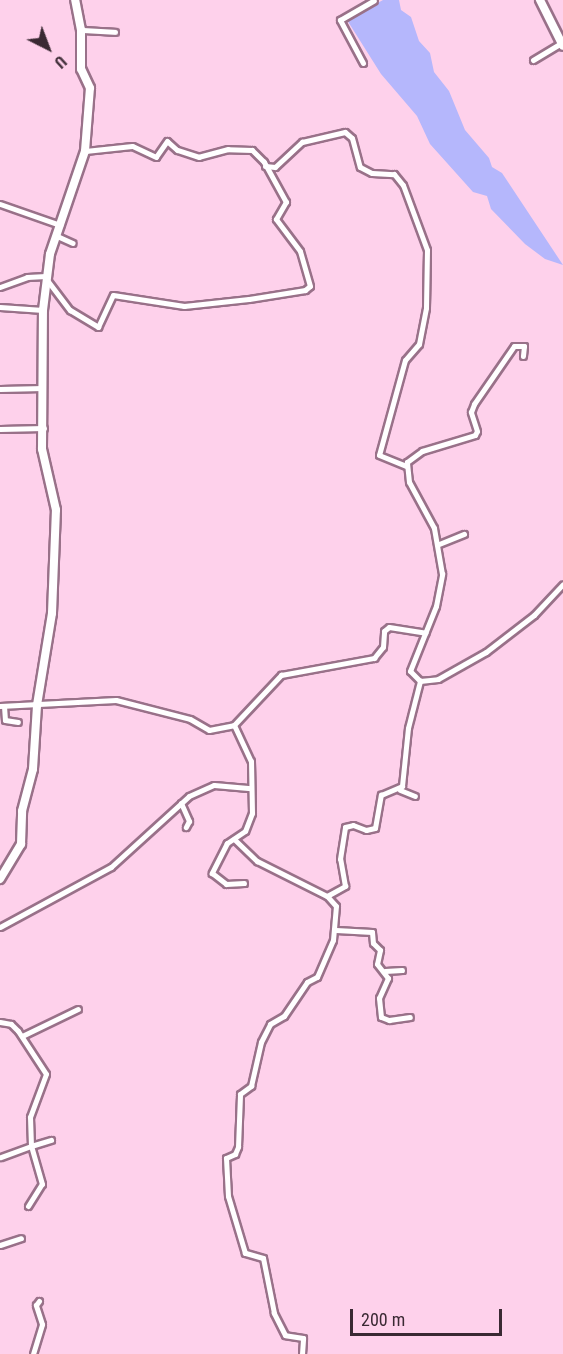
<!DOCTYPE html>
<html>
<head>
<meta charset="utf-8">
<style>
	body { margin:0 }
	#map { position:relative; width:563px; height:1354px; overflow:hidden; background:#fed1eb; font-family:"Roboto Condensed",sans-serif }
	div>[style] { position:absolute }
	.water>* { inset:0; background:#b5b7fc }
	.roads { filter:drop-shadow(2px 0 #997189) drop-shadow(-2px 0 #997189) drop-shadow(0 2px #997189) drop-shadow(0 -2px #997189) }
	.street>* { height:5px; margin:-2.5px; padding:0 2.5px; transform-origin:2.5px; border-radius:2.5px; background:#fff }
	.secondary>* { height:8px; margin:-4px; padding:0 4px; transform-origin:4px; border-radius:4px; background:#fff }
	span { translate:-50% -50%; white-space:nowrap; text-align:center; line-height:1.15; -webkit-text-stroke:4.5px #fed1eb; paint-order:stroke }
	.north { position:absolute; left:18px; top:18px; width:60px; height:60px; -webkit-text-stroke:4px #fed1eb; paint-order:stroke; rotate:138deg; font-size:16px; font-weight:700; line-height:24px; text-align:center; color:#3a2933 }
	.north::after { content:''; display:block; margin:auto; width:21px; height:27px; background:#3a2933; clip-path:polygon(50% 0,100% 100%,50% 72%,0 100%) }
	.scale { position:absolute; left:350px; top:1309px; width:152px; height:27px; box-sizing:border-box; border:3px solid #3a2933; border-top:0; padding-left:8px; font-size:18px; line-height:21px; white-space:nowrap; color:#3a2933; -webkit-text-stroke:4px #fed1eb; paint-order:stroke }
</style>
</head>
<body>
<div id="map">
	<div class="water">
		<i style="clip-path:polygon(383px 0,399px 0,401px 10px,411px 17px,419px 41px,430px 53px,434px 72px,449px 91px,465px 130px,489px 158px,492px 167px,502px 173px,563px 265px,545px 259px,525px 244px,491px 209px,487px 196px,473px 192px,430px 144px,417px 116px,381px 74px,347px 20px)"></i>
	</div>
	<div class="roads">
		<div class="street">
			<i style="left:81px;top:30px;width:34px;rotate:3deg"></i>
			<i style="left:533px;top:60px;width:33px;rotate:-31deg"></i>
			<i style="left:363px;top:63px;width:49px;rotate:-118.1deg"></i>
			<i style="left:340px;top:20px;width:39px;rotate:-30deg"></i>
			<i style="left:265px;top:166px;width:10px;rotate:6deg"></i>
			<i style="left:275px;top:167px;width:37px;rotate:-43deg"></i>
			<i style="left:302px;top:142px;width:44px;rotate:-13.1deg"></i>
			<i style="left:345px;top:132px;width:9px;rotate:41deg"></i>
			<i style="left:352px;top:138px;width:30px;rotate:75deg"></i>
			<i style="left:360px;top:167px;width:13px;rotate:27deg"></i>
			<i style="left:372px;top:173px;width:22px;rotate:3deg"></i>
			<i style="left:394px;top:174px;width:14px;rotate:51deg"></i>
			<i style="left:403px;top:185px;width:69px;rotate:69.7deg"></i>
			<i style="left:427px;top:250px;width:58px;rotate:91deg"></i>
			<i style="left:426px;top:308px;width:37px;rotate:101deg"></i>
			<i style="left:419px;top:344px;width:21px;rotate:131deg"></i>
			<i style="left:405px;top:360px;width:98px;rotate:105.3deg"></i>
			<i style="left:379px;top:455px;width:29px;rotate:22deg"></i>
			<i style="left:0;top:204px;width:64px;rotate:19.3deg"></i>
			<i style="left:57px;top:236px;width:17px;rotate:24deg"></i>
			<i style="left:47px;top:280px;width:38px;rotate:53deg"></i>
			<i style="left:70px;top:310px;width:33px;rotate:31deg"></i>
			<i style="left:98px;top:327px;width:35px;rotate:-65deg"></i>
			<i style="left:113px;top:295px;width:72px;rotate:8.8deg"></i>
			<i style="left:184px;top:306px;width:65px;rotate:-6.1deg"></i>
			<i style="left:249px;top:299px;width:57px;rotate:-9.1deg"></i>
			<i style="left:305px;top:290px;width:6px;rotate:-39deg"></i>
			<i style="left:310px;top:286px;width:36px;rotate:-106deg"></i>
			<i style="left:300px;top:251px;width:40px;rotate:-127deg"></i>
			<i style="left:276px;top:219px;width:20px;rotate:-60deg"></i>
			<i style="left:286px;top:202px;width:46px;rotate:-118.8deg"></i>
			<i style="left:264px;top:162px;width:17px;rotate:-135deg"></i>
			<i style="left:252px;top:150px;width:24px;rotate:-178deg"></i>
			<i style="left:228px;top:149px;width:30px;rotate:165deg"></i>
			<i style="left:199px;top:157px;width:23px;rotate:-162deg"></i>
			<i style="left:177px;top:150px;width:13px;rotate:-138deg"></i>
			<i style="left:167px;top:141px;width:19px;rotate:125deg"></i>
			<i style="left:156px;top:157px;width:26px;rotate:-155deg"></i>
			<i style="left:132px;top:146px;width:47px;rotate:173.9deg"></i>
			<i style="left:0;top:287px;width:29px;rotate:-20deg"></i>
			<i style="left:27px;top:277px;width:19px;rotate:-3deg"></i>
			<i style="left:0;top:307px;width:43px;rotate:4deg"></i>
			<i style="left:0;top:389px;width:43px;rotate:-1.3deg"></i>
			<i style="left:0;top:429px;width:44px;rotate:-1.3deg"></i>
			<i style="left:439px;top:544px;width:27px;rotate:-22deg"></i>
			<i style="left:420px;top:681px;width:18px;rotate:-6deg"></i>
			<i style="left:438px;top:679px;width:55px;rotate:-29.4deg"></i>
			<i style="left:486px;top:652px;width:61px;rotate:-37.6deg"></i>
			<i style="left:534px;top:615px;width:42px;rotate:-46.9deg"></i>
			<i style="left:0;top:706px;width:116px;rotate:-3deg"></i>
			<i style="left:116px;top:700px;width:76px;rotate:14.4deg"></i>
			<i style="left:190px;top:719px;width:22px;rotate:30deg"></i>
			<i style="left:209px;top:730px;width:25px;rotate:-11deg"></i>
			<i style="left:234px;top:725px;width:40px;rotate:65deg"></i>
			<i style="left:251px;top:761px;width:52px;rotate:88.9deg"></i>
			<i style="left:252px;top:813px;width:19px;rotate:111deg"></i>
			<i style="left:245px;top:831px;width:22px;rotate:146deg"></i>
			<i style="left:227px;top:843px;width:34px;rotate:117deg"></i>
			<i style="left:212px;top:873px;width:18px;rotate:38deg"></i>
			<i style="left:226px;top:884px;width:18px;rotate:-3deg"></i>
			<i style="left:4px;top:706px;width:14px;rotate:86deg"></i>
			<i style="left:5px;top:720px;width:13px;rotate:9deg"></i>
			<i style="left:234px;top:725px;width:69px;rotate:-46.8deg"></i>
			<i style="left:281px;top:675px;width:95px;rotate:-10.4deg"></i>
			<i style="left:374px;top:658px;width:14px;rotate:-51deg"></i>
			<i style="left:383px;top:647px;width:16px;rotate:-86deg"></i>
			<i style="left:384px;top:631px;width:6px;rotate:-39deg"></i>
			<i style="left:389px;top:627px;width:37px;rotate:9deg"></i>
			<i style="left:400px;top:790px;width:16px;rotate:22deg"></i>
			<i style="left:181px;top:803px;width:20px;rotate:66deg"></i>
			<i style="left:189px;top:821px;width:7px;rotate:117deg"></i>
			<i style="left:234px;top:839px;width:32px;rotate:44deg"></i>
			<i style="left:257px;top:861px;width:78px;rotate:26.6deg"></i>
			<i style="left:0;top:927px;width:126px;rotate:-28.4deg"></i>
			<i style="left:111px;top:867px;width:105px;rotate:-42.3deg"></i>
			<i style="left:189px;top:796px;width:27px;rotate:-24deg"></i>
			<i style="left:214px;top:785px;width:37px;rotate:5deg"></i>
			<i style="left:336px;top:930px;width:36px;rotate:3deg"></i>
			<i style="left:372px;top:932px;width:11px;rotate:85deg"></i>
			<i style="left:373px;top:943px;width:10px;rotate:45deg"></i>
			<i style="left:380px;top:950px;width:14px;rotate:102deg"></i>
			<i style="left:377px;top:964px;width:18px;rotate:52deg"></i>
			<i style="left:388px;top:978px;width:22px;rotate:114deg"></i>
			<i style="left:379px;top:998px;width:19px;rotate:84deg"></i>
			<i style="left:381px;top:1017px;width:9px;rotate:21deg"></i>
			<i style="left:389px;top:1020px;width:21px;rotate:-8deg"></i>
			<i style="left:385px;top:971px;width:17px;rotate:-3deg"></i>
			<i style="left:0;top:1022px;width:11px;rotate:10deg"></i>
			<i style="left:11px;top:1024px;width:10px;rotate:45deg"></i>
			<i style="left:18px;top:1031px;width:51px;rotate:56.9deg"></i>
			<i style="left:46px;top:1074px;width:46px;rotate:110.4deg"></i>
			<i style="left:30px;top:1117px;width:29px;rotate:88deg"></i>
			<i style="left:31px;top:1146px;width:33px;rotate:160deg"></i>
			<i style="left:22px;top:1036px;width:62px;rotate:-25.7deg"></i>
			<i style="left:28px;top:1206px;width:26px;rotate:-58deg"></i>
			<i style="left:42px;top:1184px;width:40px;rotate:-106deg"></i>
			<i style="left:31px;top:1146px;width:21px;rotate:-17deg"></i>
			<i style="left:0;top:1245px;width:22px;rotate:-18deg"></i>
			<i style="left:33px;top:1354px;width:31px;rotate:-73deg"></i>
			<i style="left:42px;top:1324px;width:20px;rotate:-108deg"></i>
			<i style="left:36px;top:1305px;width:5px;rotate:-53deg"></i>
			<i style="left:302px;top:1354px;width:16px;rotate:-86deg"></i>
			<i style="left:303px;top:1338px;width:18px;rotate:-171deg"></i>
			<i style="left:285px;top:1335px;width:25px;rotate:-117deg"></i>
			<i style="left:274px;top:1313px;width:56px;rotate:-101.3deg"></i>
			<i style="left:263px;top:1258px;width:19px;rotate:-164deg"></i>
			<i style="left:245px;top:1253px;width:59px;rotate:-106.6deg"></i>
			<i style="left:228px;top:1196px;width:38px;rotate:-93deg"></i>
			<i style="left:226px;top:1158px;width:10px;rotate:-24deg"></i>
			<i style="left:235px;top:1154px;width:8px;rotate:-67deg"></i>
			<i style="left:238px;top:1147px;width:53px;rotate:-87.8deg"></i>
			<i style="left:240px;top:1094px;width:14px;rotate:-36deg"></i>
			<i style="left:251px;top:1086px;width:45px;rotate:-77.2deg"></i>
			<i style="left:261px;top:1042px;width:20px;rotate:-63deg"></i>
			<i style="left:270px;top:1024px;width:16px;rotate:-30deg"></i>
			<i style="left:284px;top:1016px;width:41px;rotate:-55.9deg"></i>
			<i style="left:307px;top:982px;width:11px;rotate:-27deg"></i>
			<i style="left:317px;top:977px;width:40px;rotate:-66.6deg"></i>
			<i style="left:333px;top:940px;width:34px;rotate:-85deg"></i>
			<i style="left:336px;top:906px;width:13px;rotate:-132deg"></i>
			<i style="left:327px;top:896px;width:21px;rotate:-29deg"></i>
			<i style="left:345px;top:886px;width:27px;rotate:-100deg"></i>
			<i style="left:340px;top:859px;width:32px;rotate:-81deg"></i>
			<i style="left:345px;top:827px;width:8px;rotate:-14deg"></i>
			<i style="left:353px;top:825px;width:14px;rotate:21deg"></i>
			<i style="left:366px;top:830px;width:9px;rotate:-13deg"></i>
			<i style="left:375px;top:828px;width:34px;rotate:-80deg"></i>
			<i style="left:381px;top:795px;width:23px;rotate:-23deg"></i>
			<i style="left:402px;top:786px;width:58px;rotate:-84.1deg"></i>
			<i style="left:408px;top:728px;width:49px;rotate:-75.7deg"></i>
			<i style="left:420px;top:681px;width:14px;rotate:-135deg"></i>
			<i style="left:410px;top:671px;width:70px;rotate:-68.2deg"></i>
			<i style="left:436px;top:606px;width:33px;rotate:-79deg"></i>
			<i style="left:442px;top:574px;width:47px;rotate:-99.9deg"></i>
			<i style="left:434px;top:528px;width:52px;rotate:-118.5deg"></i>
			<i style="left:409px;top:482px;width:20px;rotate:-96deg"></i>
			<i style="left:407px;top:462px;width:19px;rotate:-36deg"></i>
			<i style="left:422px;top:451px;width:55px;rotate:-16.8deg"></i>
			<i style="left:475px;top:435px;width:4px;rotate:-63deg"></i>
			<i style="left:477px;top:431px;width:20px;rotate:-108deg"></i>
			<i style="left:471px;top:412px;width:9px;rotate:-69deg"></i>
			<i style="left:474px;top:404px;width:70px;rotate:-55.4deg"></i>
			<i style="left:514px;top:346px;width:10px"></i>
			<i style="left:524px;top:346px;width:10px;rotate:96deg"></i>
		</div>
		<div class="secondary">
			<i style="left:540px;top:0;width:51px;rotate:63.4deg"></i>
			<i style="left:0;top:879px;width:41px;rotate:-59deg"></i>
			<i style="left:21px;top:844px;width:33px;rotate:-88deg"></i>
			<i style="left:22px;top:811px;width:43px;rotate:-75.3deg"></i>
			<i style="left:33px;top:769px;width:64px;rotate:-86.4deg"></i>
			<i style="left:37px;top:705px;width:93px;rotate:-80.7deg"></i>
			<i style="left:52px;top:613px;width:103px;rotate:-87.8deg"></i>
			<i style="left:56px;top:510px;width:63px;rotate:-102.9deg"></i>
			<i style="left:42px;top:449px;width:139px;rotate:-89.6deg"></i>
			<i style="left:43px;top:310px;width:56px;rotate:-82.9deg"></i>
			<i style="left:50px;top:254px;width:109px;rotate:-71.2deg"></i>
			<i style="left:85px;top:151px;width:63px;rotate:-85.5deg"></i>
			<i style="left:90px;top:88px;width:21px;rotate:-115deg"></i>
			<i style="left:81px;top:69px;width:39px;rotate:-90deg"></i>
			<i style="left:81px;top:30px;width:31px;rotate:-101deg"></i>
		</div>
	</div>
	<div class="north">U</div>
	<div class="scale">200 m</div>
</div>
</body>
</html>
